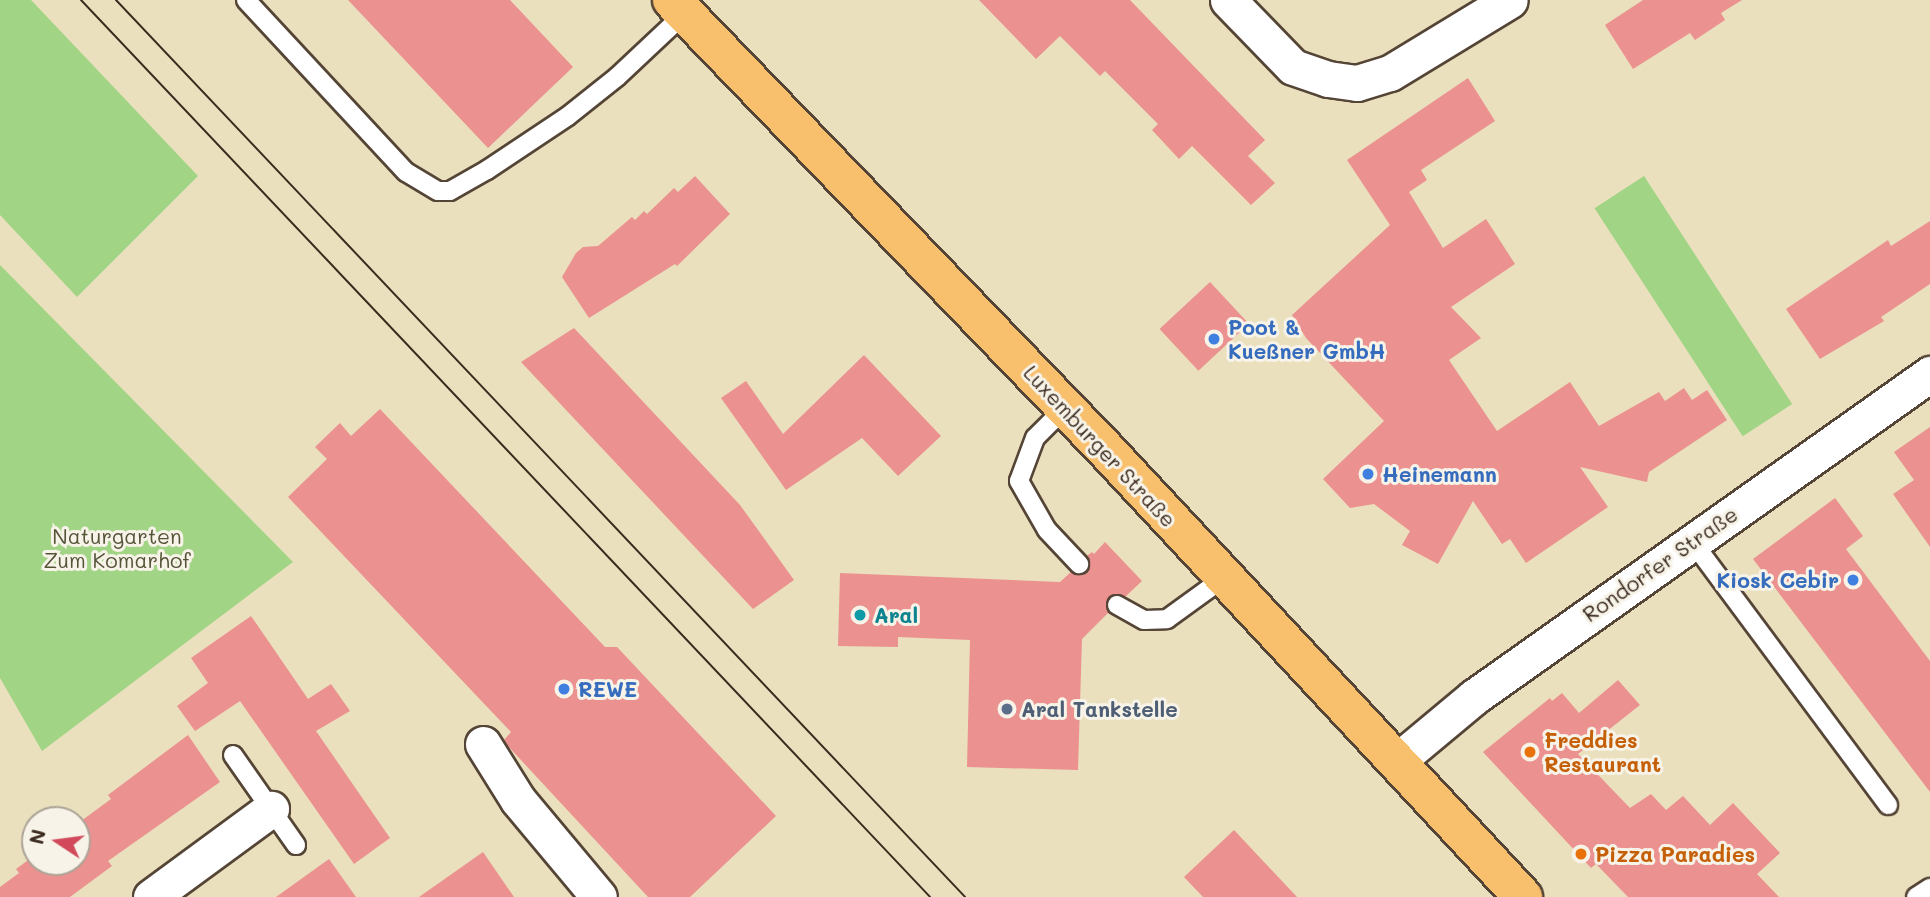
<!DOCTYPE html>
<html>
<head>
<meta charset="utf-8">
<style>
	body { margin:0 }
	#map { position:relative; width:1930px; height:897px; overflow:hidden; background:#eae0be; font-family:Mali,sans-serif }
	div>[style] { position:absolute }
	.green>* { inset:0; background:#a1d484; transform-origin:0 0 }
	.building>* { inset:0; background:#eb918f; transform-origin:0 0 }
	.roads { filter:drop-shadow(2px 0 #554536) drop-shadow(-2px 0 #554536) drop-shadow(0 2px #554536) drop-shadow(0 -2px #554536) }
	.service>* { height:18px; margin:-9px; padding:0 9px; transform-origin:9px; border-radius:9px; background:#fff }
	.minor>* { height:35px; margin:-17.5px; padding:0 17.5px; transform-origin:17.5px; border-radius:17.5px; background:#fff }
	.primary>* { height:38px; margin:-19px; padding:0 19px; transform-origin:19px; border-radius:19px; background:#f8bf6c }
	.tram>* { height:2px; margin:-1px; padding:0 1px; transform-origin:1px; border-radius:1px; background:#3b2a1e }
	.dots>* { width:19px; height:19px; translate:-50% -50%; box-sizing:border-box; border:4px solid #f7f3e8; border-radius:50% }
	span { translate:-50% -50%; white-space:nowrap; text-align:center; line-height:1.15; -webkit-text-stroke:6px #f7f3e8; paint-order:stroke }
	.shop-label { font-size:21px; color:#366cbe; font-weight:700 }
	.left { translate:0 -50%; text-align:left }
	.right { translate:-100% -50%; text-align:right }
	.street-label { font-size:21px; color:#3b2a1e }
	.park-label { font-size:21px; color:#545438 }
	.culture-label { font-size:21px; color:#0d838f; font-weight:700 }
	.service-label { font-size:21px; color:#4e5e75; font-weight:700 }
	.food-label { font-size:21px; color:#c56008; font-weight:700 }
	.north { position:absolute; left:21px; top:806px; width:70px; height:70px; box-sizing:border-box; background:#f7f3e8; border:2px solid #aca397; border-radius:50%; rotate:283deg; font-size:19px; font-weight:700; line-height:28px; text-align:center; color:#3b2a1e }
	.north::after { content:''; display:block; margin:auto; width:24px; height:32px; background:#d1495b; clip-path:polygon(50% 0,100% 100%,50% 72%,0 100%) }
</style>
</head>
<body>
<div id="map">
	<div class="green">
		<i style="clip-path:polygon(0 0,31px 0,198px 176px,77px 297px,0 215px)"></i>
		<i style="left:1644px;top:176px;width:272px;height:59px;rotate:57deg"></i>
		<i style="clip-path:polygon(0 265px,293px 562px,42px 751px,0 678px)"></i>
	</div>
	<div class="building">
		<i style="clip-path:polygon(348px 0,510px 0,573px 67px,488px 148px)"></i>
		<i style="clip-path:polygon(979px 0,1130px 0,1265px 140px,1248px 156px,1275px 183px,1251px 205px,1192px 146px,1179px 159px,1152px 130px,1158px 124px,1105px 71px,1100px 76px,1060px 36px,1036px 59px)"></i>
		<i style="clip-path:polygon(1643px 0,1742px 0,1721px 13px,1725px 20px,1695px 40px,1690px 33px,1633px 69px,1605px 25px)"></i>
		<i style="clip-path:polygon(1468px 78px,1495px 121px,1421px 170px,1427px 180px,1409px 192px,1443px 248px,1486px 219px,1515px 264px,1451px 307px,1481px 338px,1449px 360px,1497px 431px,1570px 382px,1599px 426px,1659px 392px,1665px 401px,1684px 388px,1692px 400px,1707px 390px,1727px 420px,1649px 472px,1647px 482px,1580px 467px,1608px 507px,1526px 563px,1510px 539px,1502px 544px,1473px 501px,1438px 564px,1402px 545px,1410px 531px,1374px 504px,1350px 508px,1323px 479px,1384px 421px,1306px 338px,1292px 315px,1390px 225px,1347px 160px)"></i>
		<i style="clip-path:polygon(695px 176px,730px 214px,677px 266px,675px 264px,589px 318px,562px 277px,576px 253px,583px 247px,598px 246px,632px 217px,635px 220px,644px 211px,647px 214px,674px 188px,678px 192px)"></i>
		<i style="clip-path:polygon(1930px 221px,1930px 284px,1881px 317px,1884px 321px,1820px 359px,1786px 309px,1888px 240px,1891px 246px)"></i>
		<i style="left:1210px;top:282px;width:57px;height:69px;rotate:47deg"></i>
		<i style="clip-path:polygon(574px 328px,740px 505px,794px 580px,753px 609px,521px 362px)"></i>
		<i style="clip-path:polygon(864px 355px,941px 436px,898px 476px,862px 438px,786px 490px,721px 398px,746px 381px,783px 434px)"></i>
		<i style="clip-path:polygon(380px 409px,605px 647px,617px 647px,776px 816px,690px 897px,648px 897px,507px 745px,504px 740px,511px 732px,288px 497px,327px 459px,315px 447px,340px 423px,351px 436px)"></i>
		<i style="clip-path:polygon(1930px 427px,1930px 547px,1893px 494px,1914px 480px,1894px 452px)"></i>
		<i style="clip-path:polygon(1835px 498px,1863px 536px,1846px 549px,1930px 661px,1930px 792px,1753px 559px)"></i>
		<i style="clip-path:polygon(1105px 542px,1142px 581px,1125px 597px,1111px 596px,1106px 605px,1109px 612px,1082px 639px,1078px 770px,967px 767px,970px 640px,898px 637px,898px 647px,838px 646px,840px 573px,1060px 582px,1071px 572px,1076px 575px,1086px 573px,1090px 567px,1087px 556px,1092px 552px,1094px 554px)"></i>
		<i style="clip-path:polygon(251px 616px,308px 699px,331px 684px,350px 711px,316px 731px,390px 838px,354px 864px,240px 701px,195px 731px,177px 706px,208px 683px,191px 658px)"></i>
		<i style="clip-path:polygon(1618px 680px,1640px 705px,1578px 754px,1630px 808px,1651px 794px,1666px 810px,1683px 796px,1710px 825px,1733px 803px,1780px 853px,1757px 874px,1779px 897px,1628px 897px,1596px 864px,1591px 868px,1483px 752px,1550px 698px,1552px 701px,1562px 693px,1579px 713px)"></i>
		<i style="clip-path:polygon(188px 735px,220px 782px,108px 861px,112px 866px,70px 897px,0 897px,0 887px,19px 873px,16px 869px,35px 855px,35px 862px,77px 862px,77px 824px,111px 799px,108px 795px)"></i>
		<i style="clip-path:polygon(1234px 830px,1297px 897px,1203px 897px,1184px 877px)"></i>
		<i style="clip-path:polygon(483px 852px,514px 897px,419px 897px)"></i>
		<i style="clip-path:polygon(329px 859px,356px 897px,276px 897px)"></i>
	</div>
	<div class="roads">
		<div class="service">
			<i style="left:246px;top:0;width:235px;rotate:47.1deg"></i>
			<i style="left:406px;top:172px;width:37px;rotate:31deg"></i>
			<i style="left:438px;top:191px;width:12px"></i>
			<i style="left:450px;top:191px;width:43px;rotate:-29.6deg"></i>
			<i style="left:487px;top:170px;width:97px;rotate:-33.7deg"></i>
			<i style="left:568px;top:116px;width:63px;rotate:-38.5deg"></i>
			<i style="left:617px;top:77px;width:92px;rotate:-43.2deg"></i>
			<i style="left:1065px;top:408px;width:42px;rotate:135deg"></i>
			<i style="left:1035px;top:438px;width:46px;rotate:110.4deg"></i>
			<i style="left:1019px;top:481px;width:56px;rotate:60.3deg"></i>
			<i style="left:1047px;top:530px;width:47px;rotate:46.7deg"></i>
			<i style="left:1692px;top:541px;width:329px;rotate:53.4deg"></i>
			<i style="left:1117px;top:605px;width:31px;rotate:29deg"></i>
			<i style="left:1144px;top:620px;width:23px;rotate:-2deg"></i>
			<i style="left:1167px;top:619px;width:72px;rotate:-35.9deg"></i>
			<i style="left:233px;top:755px;width:110px;rotate:55deg"></i>
			<i style="left:1916px;top:897px;width:17px;rotate:-33deg"></i>
		</div>
		<div class="minor">
			<i style="left:1228px;top:0;width:93px;rotate:45.9deg"></i>
			<i style="left:1293px;top:67px;width:37px;rotate:19deg"></i>
			<i style="left:1328px;top:79px;width:29px;rotate:8deg"></i>
			<i style="left:1357px;top:83px;width:34px;rotate:-17deg"></i>
			<i style="left:1390px;top:73px;width:140px;rotate:-31.3deg"></i>
			<i style="left:483px;top:744px;width:66px;rotate:58deg"></i>
			<i style="left:518px;top:800px;width:126px;rotate:50.1deg"></i>
			<i style="left:1396px;top:762px;width:102px;rotate:-39.8deg"></i>
			<i style="left:1474px;top:697px;width:559px;rotate:-35.31deg"></i>
			<i style="left:151px;top:897px;width:149px;rotate:-36.3deg"></i>
		</div>
		<div class="primary">
			<i style="left:672px;top:0;width:627px;rotate:46.03deg"></i>
			<i style="left:1107px;top:451px;width:610px;rotate:46.99deg"></i>
		</div>
	</div>
	<div class="tram">
		<i style="left:81px;top:0;width:1235px;rotate:46.57deg"></i>
		<i style="left:116px;top:0;width:1235px;rotate:46.57deg"></i>
	</div>
	<div class="dots">
		<i style="left:1214px;top:339px;background:#3f7fe0"></i>
		<i style="left:1368px;top:474px;background:#3f7fe0"></i>
		<i style="left:1853px;top:580px;background:#3f7fe0"></i>
		<i style="left:860px;top:615px;background:#0f9aa8"></i>
		<i style="left:564px;top:689px;background:#3f7fe0"></i>
		<i style="left:1007px;top:709px;background:#5c6f8a"></i>
		<i style="left:1530px;top:752px;background:#e8710a"></i>
		<i style="left:1581px;top:854px;background:#e8710a"></i>
	</div>
	<div class="shop-label">
		<span class="left" style="left:1228px;top:339px">Poot &amp;<br>Kueßner GmbH</span>
		<span class="left" style="left:1382px;top:474px">Heinemann</span>
		<span class="right" style="left:1839px;top:580px">Kiosk Cebir</span>
		<span class="left" style="left:578px;top:689px">REWE</span>
	</div>
	<div class="street-label">
		<span style="left:1100px;top:446px;rotate:47deg">Luxemburger Straße</span>
		<span style="left:1660px;top:564px;rotate:-35deg">Rondorfer Straße</span>
	</div>
	<div class="park-label">
		<span style="left:117px;top:548px">Naturgarten<br>Zum Komarhof</span>
	</div>
	<div class="culture-label">
		<span class="left" style="left:874px;top:615px">Aral</span>
	</div>
	<div class="service-label">
		<span class="left" style="left:1021px;top:709px">Aral Tankstelle</span>
	</div>
	<div class="food-label">
		<span class="left" style="left:1544px;top:752px">Freddies<br>Restaurant</span>
		<span class="left" style="left:1595px;top:854px">Pizza Paradies</span>
	</div>
	<div class="north">N</div>
</div>
</body>
</html>
